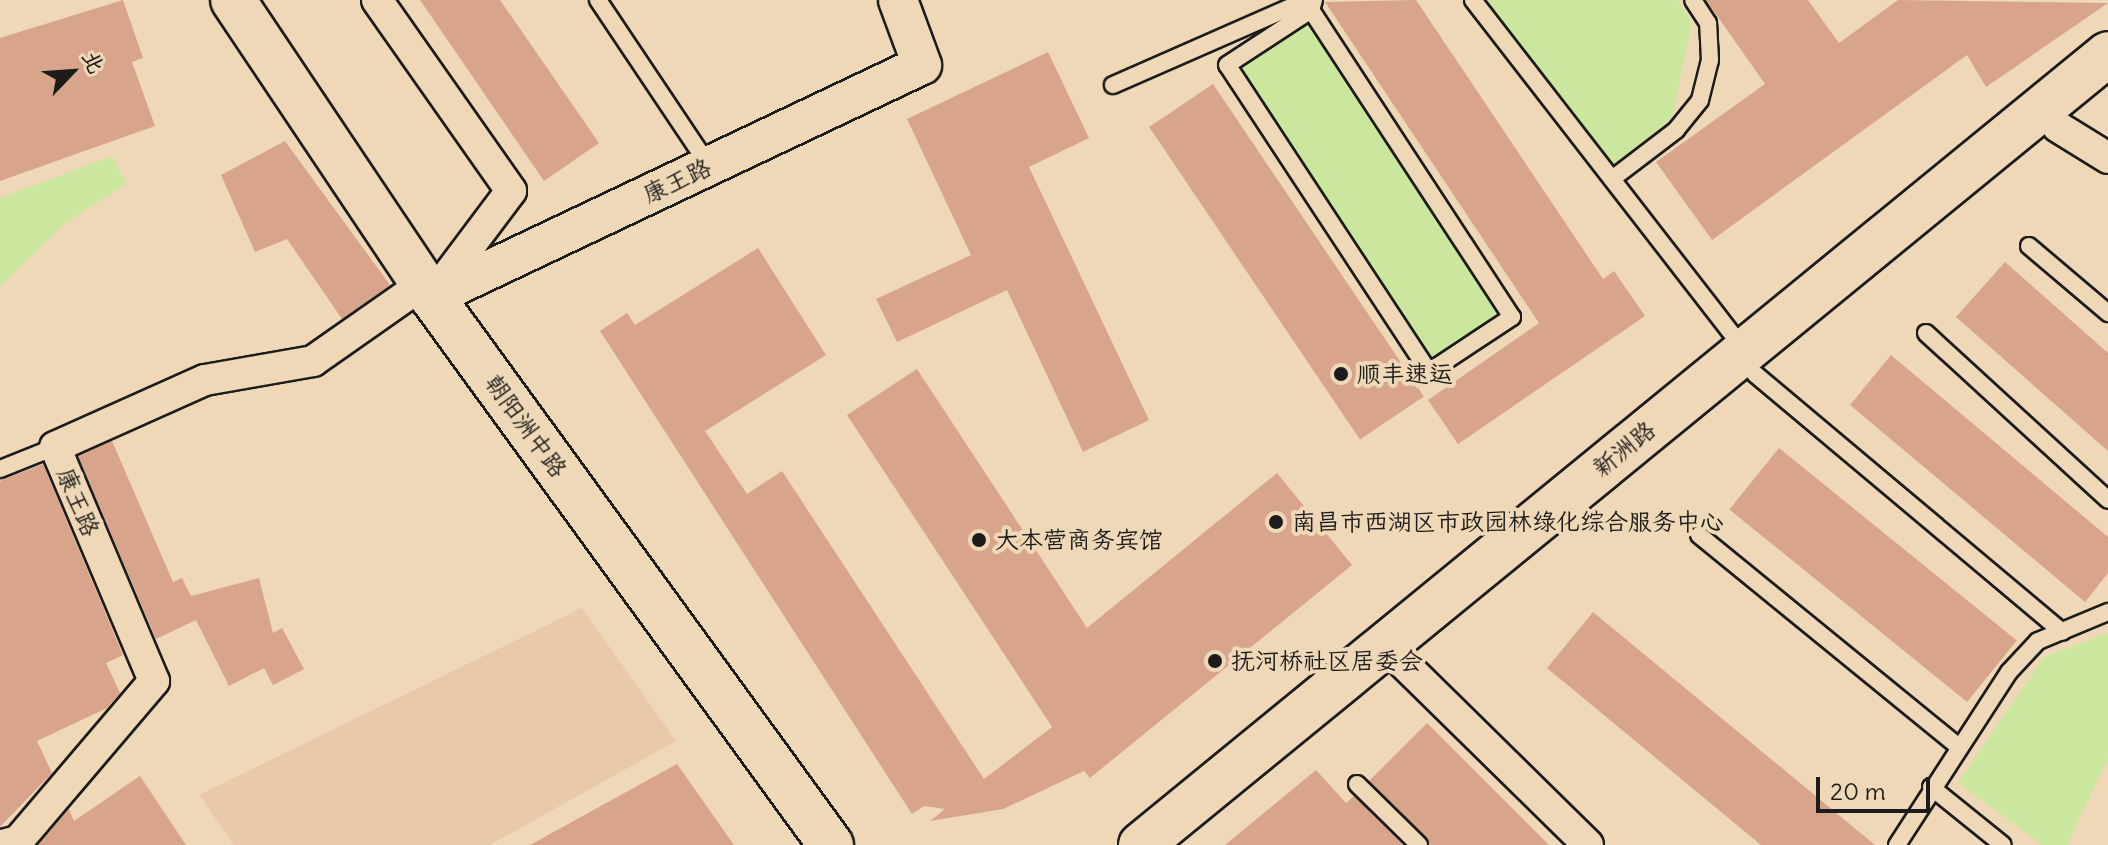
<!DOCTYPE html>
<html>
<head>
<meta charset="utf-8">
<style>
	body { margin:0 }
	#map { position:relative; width:2108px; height:845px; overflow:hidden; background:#efd8b7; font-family:Delius,"LXGW WenKai TC",sans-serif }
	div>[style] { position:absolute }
	.built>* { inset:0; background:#e8c9aa }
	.green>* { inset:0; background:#cbe79e; transform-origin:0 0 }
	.building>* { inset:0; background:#d8a58c; transform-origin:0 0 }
	.roads { filter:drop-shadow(2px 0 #1c1c1c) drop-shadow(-2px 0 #1c1c1c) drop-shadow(0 2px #1c1c1c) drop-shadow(0 -2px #1c1c1c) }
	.service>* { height:16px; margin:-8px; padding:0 8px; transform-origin:8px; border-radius:8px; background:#efd8b7 }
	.minor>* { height:30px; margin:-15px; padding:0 15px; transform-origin:15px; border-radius:15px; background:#efd8b7 }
	.tertiary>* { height:38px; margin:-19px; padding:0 19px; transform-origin:19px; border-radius:19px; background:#efd8b7 }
	.secondary>* { height:44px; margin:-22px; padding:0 22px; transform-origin:22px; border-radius:22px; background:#efd8b7 }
	.dots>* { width:22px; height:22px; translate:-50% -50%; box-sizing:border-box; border:4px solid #efd8b7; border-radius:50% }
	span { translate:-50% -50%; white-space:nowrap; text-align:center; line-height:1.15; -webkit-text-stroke:8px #efd8b7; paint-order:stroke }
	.street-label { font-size:24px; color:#1c1c1c }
	.poi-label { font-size:24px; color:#1c1c1c }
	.left { translate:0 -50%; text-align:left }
	.north { position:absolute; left:32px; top:32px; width:80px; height:80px; -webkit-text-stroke:6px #efd8b7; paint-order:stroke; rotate:65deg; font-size:22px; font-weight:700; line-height:32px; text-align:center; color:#1c1c1c }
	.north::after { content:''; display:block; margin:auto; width:28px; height:36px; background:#1c1c1c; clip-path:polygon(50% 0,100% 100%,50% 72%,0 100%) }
	.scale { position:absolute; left:1816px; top:777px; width:114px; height:36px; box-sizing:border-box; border:4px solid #1c1c1c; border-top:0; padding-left:10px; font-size:24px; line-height:28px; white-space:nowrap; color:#1c1c1c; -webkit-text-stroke:6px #efd8b7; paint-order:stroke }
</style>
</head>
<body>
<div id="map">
	<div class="built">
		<i style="clip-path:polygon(582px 608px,676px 741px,490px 845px,234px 845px,199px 795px)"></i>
	</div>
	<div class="green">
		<i style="clip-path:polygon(1486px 0,1677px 0,1692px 22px,1672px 118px,1614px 164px)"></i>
		<i style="left:1310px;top:11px;width:364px;height:97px;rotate:57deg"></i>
		<i style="clip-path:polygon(112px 156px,126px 184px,64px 224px,0 286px,0 198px)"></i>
		<i style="clip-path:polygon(2108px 633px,2108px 758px,2067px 845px,2042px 845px,1958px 783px,2044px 657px)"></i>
	</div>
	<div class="building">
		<i style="clip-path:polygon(123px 0,143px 58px,132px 62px,155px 126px,0 181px,0 38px)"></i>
		<i style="clip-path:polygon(420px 0,500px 0,599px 143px,544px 181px)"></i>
		<i style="clip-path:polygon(1416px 0,1603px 279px,1614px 271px,1645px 316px,1458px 444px,1428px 400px,1539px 323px,1325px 2px)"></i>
		<i style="clip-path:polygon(1706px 0,1808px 0,1839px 43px,1898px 0,2108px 3px,1986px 87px,1967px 55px,1712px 240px,1656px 162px,1765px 84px)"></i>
		<i style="clip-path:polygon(1048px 52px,1089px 138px,1029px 167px,1149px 420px,1083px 452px,1007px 290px,897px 342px,876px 299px,971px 255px,907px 119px)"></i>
		<i style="left:1213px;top:84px;width:377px;height:77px;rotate:56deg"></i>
		<i style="clip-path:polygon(285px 141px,390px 285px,342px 319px,287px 239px,255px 252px,221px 175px)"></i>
		<i style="clip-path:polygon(758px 248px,826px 355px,705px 431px,747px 494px,782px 471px,984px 779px,1052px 727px,847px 415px,917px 369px,1087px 628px,1277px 473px,1352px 565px,1090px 778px,1084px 771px,1003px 809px,930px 821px,945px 809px,924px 806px,912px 814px,600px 331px,627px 313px,635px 325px)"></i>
		<i style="clip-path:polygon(2005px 262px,2108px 353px,2108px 451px,1956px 317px)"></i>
		<i style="clip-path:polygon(1891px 355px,2108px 537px,2108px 573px,2085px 602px,1850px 405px)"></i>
		<i style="clip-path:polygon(112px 441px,173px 582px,182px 578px,191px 596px,259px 578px,273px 633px,282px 628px,304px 669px,273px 685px,264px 668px,229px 686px,196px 620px,156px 639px,78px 456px)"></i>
		<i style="left:1779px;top:448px;width:306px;height:79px;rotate:39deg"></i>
		<i style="clip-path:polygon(43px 464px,123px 655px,106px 663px,120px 693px,107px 708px,37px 741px,52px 773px,0 827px,0 481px)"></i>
		<i style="clip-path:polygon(1593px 612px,1875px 845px,1761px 845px,1547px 668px)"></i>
		<i style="clip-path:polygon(1427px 723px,1549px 845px,1430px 845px,1369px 781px)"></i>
		<i style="clip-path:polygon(677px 764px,734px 845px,530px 845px)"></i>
		<i style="clip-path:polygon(1316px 770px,1346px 803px,1354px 796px,1403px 845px,1225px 845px)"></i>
		<i style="clip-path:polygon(140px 776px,186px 845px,38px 845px,69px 809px,74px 821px)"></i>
	</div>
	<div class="roads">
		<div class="service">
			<i style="left:598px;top:0;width:200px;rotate:56.2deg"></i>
			<i style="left:1473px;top:0;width:443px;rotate:52.2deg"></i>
			<i style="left:1311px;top:10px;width:367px;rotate:56.8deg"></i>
			<i style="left:1512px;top:317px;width:100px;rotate:146.5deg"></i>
			<i style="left:1429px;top:372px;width:367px;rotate:-123.3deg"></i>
			<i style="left:1227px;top:65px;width:100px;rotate:-33.2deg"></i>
			<i style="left:1311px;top:10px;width:10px;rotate:-73deg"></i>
			<i style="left:1113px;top:85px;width:212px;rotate:-23.7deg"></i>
			<i style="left:1612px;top:179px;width:81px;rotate:-37.4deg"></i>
			<i style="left:1676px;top:130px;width:38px;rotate:-51deg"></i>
			<i style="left:1700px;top:100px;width:41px;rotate:-76deg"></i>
			<i style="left:1710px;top:60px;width:37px;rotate:-93deg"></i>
			<i style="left:1708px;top:23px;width:27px;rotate:-123deg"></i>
			<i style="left:2029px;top:246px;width:104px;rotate:40.3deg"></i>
			<i style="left:1926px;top:333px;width:247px;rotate:42.5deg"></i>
			<i style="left:1755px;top:374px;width:401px;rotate:40deg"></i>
			<i style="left:0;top:469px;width:59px;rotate:-21.8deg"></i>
			<i style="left:1699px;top:535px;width:334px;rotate:39.2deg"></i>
			<i style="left:1357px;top:784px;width:87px;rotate:44.5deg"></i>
			<i style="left:1931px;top:787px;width:92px;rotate:38.9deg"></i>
			<i style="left:1897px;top:845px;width:206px;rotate:-57.1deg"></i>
			<i style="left:2009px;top:672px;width:42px;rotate:-46.9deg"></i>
			<i style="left:2038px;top:641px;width:76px;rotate:-22.5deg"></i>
		</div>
		<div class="minor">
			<i style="left:377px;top:0;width:233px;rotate:54.9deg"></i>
			<i style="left:511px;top:191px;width:130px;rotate:126.9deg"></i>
			<i style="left:2058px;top:127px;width:59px;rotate:31.8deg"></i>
			<i style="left:1401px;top:661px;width:262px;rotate:44.5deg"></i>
			<i style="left:2px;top:845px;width:16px;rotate:-14deg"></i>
			<i style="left:18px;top:841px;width:210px;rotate:-49.6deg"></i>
			<i style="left:154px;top:681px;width:254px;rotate:-112.9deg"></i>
			<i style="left:55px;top:447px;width:164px;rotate:-24.1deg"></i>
			<i style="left:205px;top:380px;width:110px;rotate:-10deg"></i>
			<i style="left:313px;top:361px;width:134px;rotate:-35deg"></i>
		</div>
		<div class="tertiary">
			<i style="left:432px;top:297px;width:542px;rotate:-25.34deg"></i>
			<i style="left:922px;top:65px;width:69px;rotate:-110.3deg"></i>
		</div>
		<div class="secondary">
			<i style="left:233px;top:0;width:358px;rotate:56.2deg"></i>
			<i style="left:432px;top:297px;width:678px;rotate:53.94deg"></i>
			<i style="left:1141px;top:845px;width:1249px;rotate:-39.28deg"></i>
		</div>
	</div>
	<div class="dots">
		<i style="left:1341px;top:374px;background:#1c1c1c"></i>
		<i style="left:1276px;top:522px;background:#1c1c1c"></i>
		<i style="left:979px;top:540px;background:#1c1c1c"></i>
		<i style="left:1215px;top:661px;background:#1c1c1c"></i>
	</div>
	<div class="street-label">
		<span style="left:677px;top:181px;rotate:-25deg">康王路</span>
		<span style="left:526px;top:426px;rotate:54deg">朝阳洲中路</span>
		<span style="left:1624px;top:449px;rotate:-39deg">新洲路</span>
		<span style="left:78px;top:502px;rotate:67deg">康王路</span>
	</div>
	<div class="poi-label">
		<span class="left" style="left:1357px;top:374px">顺丰速运</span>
		<span class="left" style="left:1292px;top:522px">南昌市西湖区市政园林绿化综合服务中心</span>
		<span class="left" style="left:995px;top:540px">大本营商务宾馆</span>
		<span class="left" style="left:1231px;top:661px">抚河桥社区居委会</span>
	</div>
	<div class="north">北</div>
	<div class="scale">20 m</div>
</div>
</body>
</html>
